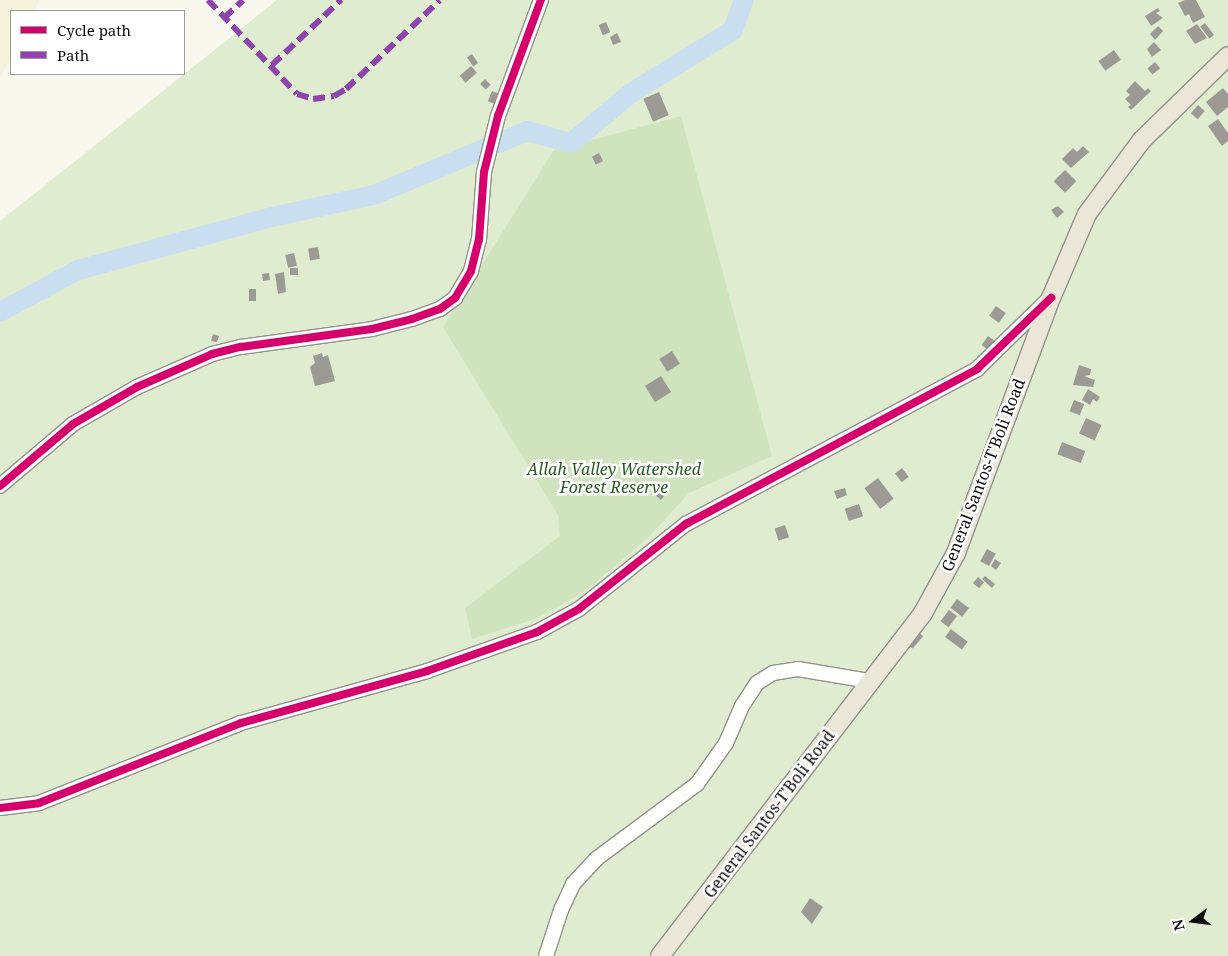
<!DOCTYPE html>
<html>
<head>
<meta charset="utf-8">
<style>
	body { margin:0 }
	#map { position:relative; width:1228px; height:956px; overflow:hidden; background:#f9f8ee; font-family:"Noto Serif",serif }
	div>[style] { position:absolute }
	.farmland>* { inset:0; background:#f4f4dc }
	.green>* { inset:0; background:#e0ecd0 }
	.forest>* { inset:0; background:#d0e3bf }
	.river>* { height:20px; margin:-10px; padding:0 10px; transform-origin:10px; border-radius:10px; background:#c9dfef }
	.building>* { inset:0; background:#9c9a94; transform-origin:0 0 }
	.roads { filter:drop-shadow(1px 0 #92928d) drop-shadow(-1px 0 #92928d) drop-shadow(0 1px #92928d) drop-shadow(0 -1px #92928d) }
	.minor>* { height:14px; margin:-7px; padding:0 7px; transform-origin:7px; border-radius:7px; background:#fefefc }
	.major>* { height:18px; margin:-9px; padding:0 9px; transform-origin:9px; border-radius:9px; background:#eae7d9 }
	.quiet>* { height:6px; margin-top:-3px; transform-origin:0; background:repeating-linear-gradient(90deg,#8e44ad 0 12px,transparent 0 18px) }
	.cycleway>* { height:8px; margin:-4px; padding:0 4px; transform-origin:4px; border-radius:4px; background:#d6006c }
	span { translate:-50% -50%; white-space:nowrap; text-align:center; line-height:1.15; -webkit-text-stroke:5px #fff; paint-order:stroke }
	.park-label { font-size:16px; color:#295b23; font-style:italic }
	.street-label { font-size:16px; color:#0b0b0b }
	.legend { position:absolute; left:10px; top:10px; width:175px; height:65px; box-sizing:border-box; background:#fff; border:1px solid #9d9d9d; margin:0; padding:6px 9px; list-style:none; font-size:15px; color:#0b0b0b }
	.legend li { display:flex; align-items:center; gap:10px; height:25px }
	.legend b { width:25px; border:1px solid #9d9d9d }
	.north { position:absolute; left:1168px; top:896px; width:50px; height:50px; -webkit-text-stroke:4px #fff; paint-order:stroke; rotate:255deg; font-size:14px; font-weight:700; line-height:20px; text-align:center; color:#0b0b0b }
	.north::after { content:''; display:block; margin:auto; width:18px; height:22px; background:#0b0b0b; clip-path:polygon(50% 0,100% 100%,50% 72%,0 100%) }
</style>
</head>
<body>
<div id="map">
	<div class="farmland">
		<i style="clip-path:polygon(0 0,40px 0,35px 11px,11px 11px,11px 57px,0 79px)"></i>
	</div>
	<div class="green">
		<i style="clip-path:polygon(277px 0,1228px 0,1228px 956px,0 956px,0 221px)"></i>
	</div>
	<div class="forest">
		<i style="clip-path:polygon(681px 116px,772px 456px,689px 493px,649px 537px,584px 592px,538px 618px,472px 639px,465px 608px,560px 536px,558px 515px,443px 327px,554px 150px)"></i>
	</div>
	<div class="river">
		<i style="left:0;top:312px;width:89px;rotate:-28.3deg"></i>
		<i style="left:78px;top:270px;width:201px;rotate:-15.3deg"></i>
		<i style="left:272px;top:217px;width:104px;rotate:-12.2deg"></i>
		<i style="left:374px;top:195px;width:166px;rotate:-22.7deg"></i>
		<i style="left:527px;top:131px;width:46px;rotate:15.3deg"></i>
		<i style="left:571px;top:143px;width:78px;rotate:-39.8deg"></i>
		<i style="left:631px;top:93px;width:120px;rotate:-31.7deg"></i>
		<i style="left:733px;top:30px;width:32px;rotate:-70deg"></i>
	</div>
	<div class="building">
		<i style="clip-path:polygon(1185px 0,1196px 0,1205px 17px,1193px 23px,1189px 14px,1185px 16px,1178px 3px)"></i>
		<i style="clip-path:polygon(1158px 8px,1160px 11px,1156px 13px,1163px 18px,1151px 26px,1145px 16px)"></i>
		<i style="left:606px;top:22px;width:11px;height:8px;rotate:68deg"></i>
		<i style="left:1205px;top:23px;width:15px;height:6px;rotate:53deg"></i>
		<i style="clip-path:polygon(1197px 24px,1207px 38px,1195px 44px,1186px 31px)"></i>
		<i style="clip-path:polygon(1158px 26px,1163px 31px,1155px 40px,1150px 34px)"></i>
		<i style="clip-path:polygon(617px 33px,621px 42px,613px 45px,610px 37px)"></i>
		<i style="clip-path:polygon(1154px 42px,1161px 50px,1152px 57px,1147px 49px)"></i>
		<i style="left:1114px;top:50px;width:12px;height:19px;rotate:55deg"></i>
		<i style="left:472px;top:54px;width:11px;height:6px;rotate:56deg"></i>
		<i style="left:1155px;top:62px;width:8px;height:10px;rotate:50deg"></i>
		<i style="left:471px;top:66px;width:9px;height:15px;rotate:49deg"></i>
		<i style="left:485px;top:79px;width:8px;height:7px;rotate:45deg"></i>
		<i style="clip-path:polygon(1135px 81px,1145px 91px,1148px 88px,1151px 91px,1131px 110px,1128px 107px,1131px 105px,1125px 99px,1130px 95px,1126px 91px)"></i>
		<i style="clip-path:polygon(1223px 88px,1228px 94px,1228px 107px,1217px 116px,1206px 102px)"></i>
		<i style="left:492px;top:91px;width:11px;height:11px;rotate:22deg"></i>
		<i style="left:659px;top:92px;width:25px;height:17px;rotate:67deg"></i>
		<i style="left:1198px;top:105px;width:9px;height:11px;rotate:41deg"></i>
		<i style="clip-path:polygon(1218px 119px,1228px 133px,1228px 141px,1222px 146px,1208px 126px)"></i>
		<i style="clip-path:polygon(1083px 146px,1089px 152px,1071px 168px,1062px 159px,1073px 148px,1077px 152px)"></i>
		<i style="left:599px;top:153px;width:9px;height:8px;rotate:63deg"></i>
		<i style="left:1065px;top:170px;width:16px;height:16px;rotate:45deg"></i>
		<i style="clip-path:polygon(1058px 206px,1064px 212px,1057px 218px,1051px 210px)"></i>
		<i style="left:318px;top:247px;width:12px;height:10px;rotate:81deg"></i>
		<i style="left:294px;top:253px;width:13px;height:9px;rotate:77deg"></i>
		<i style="left:290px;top:268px;width:8px;height:7px"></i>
		<i style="clip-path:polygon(284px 272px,286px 292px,278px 294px,275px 274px)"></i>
		<i style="left:269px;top:273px;width:7px;height:7px;rotate:82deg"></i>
		<i style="left:249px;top:289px;width:7px;height:12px"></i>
		<i style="left:996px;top:306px;width:12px;height:12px;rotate:35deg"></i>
		<i style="clip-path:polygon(213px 334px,219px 336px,217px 342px,211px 341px)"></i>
		<i style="left:988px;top:336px;width:9px;height:11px;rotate:36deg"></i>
		<i style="left:672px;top:351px;width:15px;height:15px;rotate:58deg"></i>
		<i style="clip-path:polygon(322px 353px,323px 357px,328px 355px,335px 381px,315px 386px,310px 367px,315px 363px,313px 356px)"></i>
		<i style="clip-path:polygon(1079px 365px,1091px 369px,1090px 375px,1084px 376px,1095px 380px,1093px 387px,1073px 385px)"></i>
		<i style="left:661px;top:376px;width:19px;height:19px;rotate:58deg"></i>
		<i style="clip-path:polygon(1088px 389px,1100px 397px,1097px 402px,1093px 399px,1090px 405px,1082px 400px)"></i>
		<i style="left:1074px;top:400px;width:11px;height:12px;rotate:22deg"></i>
		<i style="left:1086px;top:418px;width:17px;height:17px;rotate:24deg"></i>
		<i style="left:1062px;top:442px;width:25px;height:13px;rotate:21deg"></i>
		<i style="left:902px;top:468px;width:11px;height:9px;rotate:52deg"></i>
		<i style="left:878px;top:478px;width:26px;height:17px;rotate:53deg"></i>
		<i style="clip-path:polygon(845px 488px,847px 495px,837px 499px,834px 491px)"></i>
		<i style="clip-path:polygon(660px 490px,665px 495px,661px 500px,655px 495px)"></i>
		<i style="left:859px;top:504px;width:13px;height:15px;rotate:72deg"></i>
		<i style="left:785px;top:525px;width:13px;height:11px;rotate:72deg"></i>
		<i style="left:987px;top:549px;width:10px;height:14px;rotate:29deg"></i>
		<i style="clip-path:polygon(995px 559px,1001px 563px,996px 570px,991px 566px)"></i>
		<i style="clip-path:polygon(985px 576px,995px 584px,992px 588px,982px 579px)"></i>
		<i style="left:978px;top:577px;width:8px;height:8px;rotate:40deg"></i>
		<i style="left:957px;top:599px;width:15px;height:11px;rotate:37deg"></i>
		<i style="left:949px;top:610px;width:10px;height:14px;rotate:37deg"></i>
		<i style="left:951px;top:629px;width:21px;height:10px;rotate:37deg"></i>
		<i style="left:917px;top:631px;width:8px;height:16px;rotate:40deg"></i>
		<i style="clip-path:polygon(810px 898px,823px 907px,812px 924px,801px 912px)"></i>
	</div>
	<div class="roads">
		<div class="minor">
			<i style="left:0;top:486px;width:96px;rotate:-40.3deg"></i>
			<i style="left:73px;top:424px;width:74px;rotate:-30deg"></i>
			<i style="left:137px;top:387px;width:82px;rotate:-23.7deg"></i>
			<i style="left:212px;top:354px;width:30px;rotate:-14deg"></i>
			<i style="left:241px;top:347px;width:132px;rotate:-7.8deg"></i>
			<i style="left:372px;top:329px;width:41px;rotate:-14deg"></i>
			<i style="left:412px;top:319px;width:30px;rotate:-20deg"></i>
			<i style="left:440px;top:309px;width:19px;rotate:-36deg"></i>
			<i style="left:455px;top:298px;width:31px;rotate:-59deg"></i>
			<i style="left:471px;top:271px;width:32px;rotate:-76deg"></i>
			<i style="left:479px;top:240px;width:68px;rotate:-85.8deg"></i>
			<i style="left:484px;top:172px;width:58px;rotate:-76deg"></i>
			<i style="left:498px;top:116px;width:124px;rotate:-69.7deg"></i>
			<i style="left:0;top:808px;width:39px;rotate:-7deg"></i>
			<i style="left:39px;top:803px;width:217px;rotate:-21.6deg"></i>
			<i style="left:241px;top:723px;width:193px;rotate:-15.6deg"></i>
			<i style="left:427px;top:671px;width:117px;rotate:-19.5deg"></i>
			<i style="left:537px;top:632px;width:48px;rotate:-28.7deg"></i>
			<i style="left:579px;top:609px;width:137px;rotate:-38.5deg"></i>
			<i style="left:686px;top:524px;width:330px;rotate:-28deg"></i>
			<i style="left:977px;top:369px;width:99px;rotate:-44.2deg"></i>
			<i style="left:546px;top:956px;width:48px;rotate:-71.9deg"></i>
			<i style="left:561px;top:910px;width:29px;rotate:-65deg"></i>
			<i style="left:573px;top:884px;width:34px;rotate:-47deg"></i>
			<i style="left:596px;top:859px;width:126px;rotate:-36.6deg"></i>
			<i style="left:697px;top:784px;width:50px;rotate:-54.7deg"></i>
			<i style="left:726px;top:743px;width:40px;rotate:-66.6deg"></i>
			<i style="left:742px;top:706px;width:27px;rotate:-57deg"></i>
			<i style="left:757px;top:683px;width:19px;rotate:-32deg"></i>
			<i style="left:773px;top:673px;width:25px;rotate:-9deg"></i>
			<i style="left:798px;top:669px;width:73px;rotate:9.5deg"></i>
		</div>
		<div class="major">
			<i style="left:660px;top:956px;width:432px;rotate:-52.5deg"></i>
			<i style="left:923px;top:613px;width:68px;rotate:-61.2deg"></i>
			<i style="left:956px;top:553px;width:272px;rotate:-69.6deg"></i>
			<i style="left:1051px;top:298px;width:91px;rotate:-66.8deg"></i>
			<i style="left:1087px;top:214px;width:92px;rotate:-53.4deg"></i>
			<i style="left:1142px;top:140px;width:120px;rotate:-44.3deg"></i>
		</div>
	</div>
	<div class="quiet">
		<i style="left:208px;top:0;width:129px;rotate:46.6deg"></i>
		<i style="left:297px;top:94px;width:17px;rotate:17deg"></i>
		<i style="left:313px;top:99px;width:21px;rotate:-8deg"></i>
		<i style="left:334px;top:96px;width:14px;rotate:-30deg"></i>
		<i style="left:346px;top:89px;width:129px;rotate:-43.4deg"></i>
		<i style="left:224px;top:18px;width:26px;rotate:-43deg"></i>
		<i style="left:272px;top:65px;width:95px;rotate:-43.3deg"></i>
	</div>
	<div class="cycleway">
		<i style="left:0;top:486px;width:96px;rotate:-40.3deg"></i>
		<i style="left:73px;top:424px;width:74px;rotate:-30deg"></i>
		<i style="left:137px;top:387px;width:82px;rotate:-23.7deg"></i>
		<i style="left:212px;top:354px;width:30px;rotate:-14deg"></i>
		<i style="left:241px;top:347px;width:132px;rotate:-7.8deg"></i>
		<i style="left:372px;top:329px;width:41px;rotate:-14deg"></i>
		<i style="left:412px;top:319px;width:30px;rotate:-20deg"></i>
		<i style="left:440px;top:309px;width:19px;rotate:-36deg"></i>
		<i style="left:455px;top:298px;width:31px;rotate:-59deg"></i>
		<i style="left:471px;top:271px;width:32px;rotate:-76deg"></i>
		<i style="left:479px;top:240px;width:68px;rotate:-85.8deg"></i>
		<i style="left:484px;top:172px;width:58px;rotate:-76deg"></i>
		<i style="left:498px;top:116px;width:124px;rotate:-69.7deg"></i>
		<i style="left:0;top:808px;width:39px;rotate:-7deg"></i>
		<i style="left:39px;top:803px;width:217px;rotate:-21.6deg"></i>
		<i style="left:241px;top:723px;width:193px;rotate:-15.6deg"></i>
		<i style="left:427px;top:671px;width:117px;rotate:-19.5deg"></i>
		<i style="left:537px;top:632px;width:48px;rotate:-28.7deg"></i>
		<i style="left:579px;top:609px;width:137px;rotate:-38.5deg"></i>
		<i style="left:686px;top:524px;width:330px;rotate:-28deg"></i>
		<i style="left:977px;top:369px;width:103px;rotate:-43.8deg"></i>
	</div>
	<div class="park-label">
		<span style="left:614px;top:478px">Allah Valley Watershed<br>Forest Reserve</span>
	</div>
	<div class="street-label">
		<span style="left:983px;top:475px;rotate:-69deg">General Santos-T'Boli Road</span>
		<span style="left:769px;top:814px;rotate:-53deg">General Santos-T'Boli Road</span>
	</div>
	<ul class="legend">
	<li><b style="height:6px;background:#d6006c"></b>Cycle path</li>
	<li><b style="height:6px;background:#8e44ad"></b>Path</li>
	</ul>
	<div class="north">N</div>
</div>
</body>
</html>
